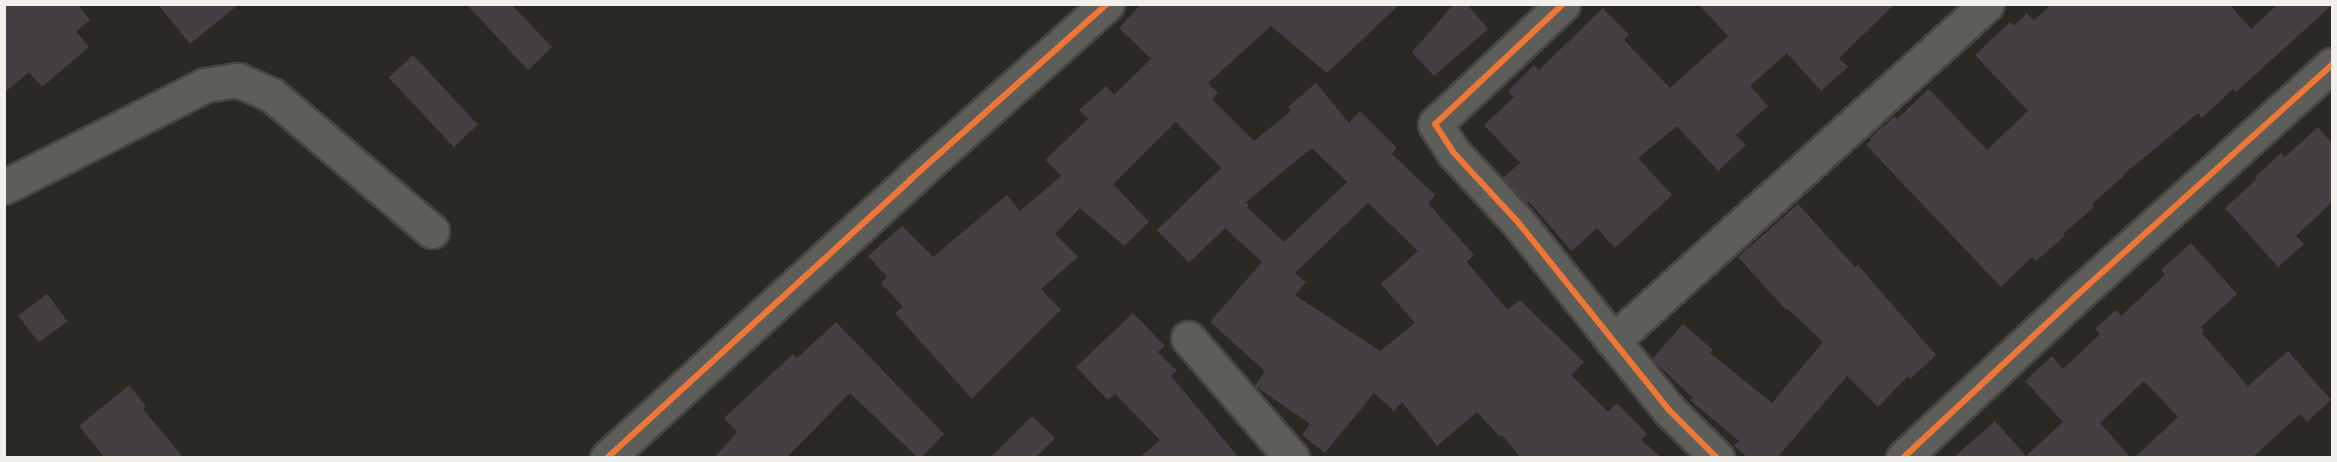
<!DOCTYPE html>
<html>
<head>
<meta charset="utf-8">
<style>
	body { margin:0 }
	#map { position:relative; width:2337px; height:462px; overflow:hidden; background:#2a2924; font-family:"Space Grotesk",sans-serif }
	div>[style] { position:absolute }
	.building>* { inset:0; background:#453f44; transform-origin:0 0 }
	.roads { filter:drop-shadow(2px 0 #474642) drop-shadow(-2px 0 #474642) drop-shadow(0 2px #474642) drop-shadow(0 -2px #474642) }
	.minor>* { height:33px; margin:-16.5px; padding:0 16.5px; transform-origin:16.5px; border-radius:16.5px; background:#5d5d5a }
	.cycleway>* { height:6px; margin:-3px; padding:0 3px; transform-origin:3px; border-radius:3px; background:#f07635 }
	span { translate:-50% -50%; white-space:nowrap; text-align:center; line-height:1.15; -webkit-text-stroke:5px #222019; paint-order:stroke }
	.frame { position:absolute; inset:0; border:6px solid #f1f0eb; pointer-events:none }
</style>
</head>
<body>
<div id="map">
	<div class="building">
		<i style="clip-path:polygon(4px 4px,77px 4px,90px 20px,76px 31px,89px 47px,42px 87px,29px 72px,4px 93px)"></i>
		<i style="clip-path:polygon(158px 4px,239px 4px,190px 44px)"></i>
		<i style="clip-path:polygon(466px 4px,511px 4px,552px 47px,528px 70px)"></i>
		<i style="clip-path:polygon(evenodd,1141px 4px,1400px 4px,1327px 73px,1271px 26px,1208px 83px,1218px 93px,1212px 99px,1254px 141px,1291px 111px,1288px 107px,1316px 83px,1349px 123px,1360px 111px,1397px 148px,1392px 154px,1435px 195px,1428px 203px,1474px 255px,1467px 262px,1505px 307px,1508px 309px,1520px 300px,1584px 362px,1571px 375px,1608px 412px,1617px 403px,1647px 434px,1641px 440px,1662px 458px,1521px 458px,1502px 435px,1500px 437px,1477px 412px,1437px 446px,1402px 402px,1394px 411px,1374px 393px,1325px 453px,1302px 435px,1310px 424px,1255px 386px,1265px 371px,1210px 322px,1262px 262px,1225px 228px,1189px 263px,1157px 230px,1221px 168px,1176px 122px,1113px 184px,1149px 222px,1124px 246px,1080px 208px,1055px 234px,1078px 257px,1041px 289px,1061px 310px,972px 399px,895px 313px,903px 307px,881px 283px,887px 277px,868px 256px,902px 226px,933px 257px,1007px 195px,1020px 211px,1061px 176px,1045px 160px,1088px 119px,1079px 110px,1106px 86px,1114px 95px,1151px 59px,1119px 28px,1141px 4px,1312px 148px,1347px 182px,1284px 242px,1247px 207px,1249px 205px,1246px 202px,1312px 148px,1141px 4px,1368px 203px,1418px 251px,1381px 284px,1415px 323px,1380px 351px,1295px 295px,1306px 282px,1295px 273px,1368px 203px)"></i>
		<i style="clip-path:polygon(1454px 4px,1467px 4px,1488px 29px,1434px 76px,1412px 52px)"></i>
		<i style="clip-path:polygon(1698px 4px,1895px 4px,1839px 58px,1848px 67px,1821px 91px,1787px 53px,1750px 86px,1768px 106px,1736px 135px,1746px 145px,1718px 171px,1677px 126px,1638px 158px,1672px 195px,1615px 248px,1597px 228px,1572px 251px,1529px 202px,1527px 204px,1502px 178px,1520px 163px,1484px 125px,1514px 97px,1508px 91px,1534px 65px,1539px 70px,1603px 8px,1629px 35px,1624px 40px,1670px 88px,1728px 36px)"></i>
		<i style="clip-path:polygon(2052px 4px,2229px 4px,2251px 29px,2278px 4px,2332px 5px,2236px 92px,2233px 89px,2202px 118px,2198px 113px,2124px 174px,2125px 175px,2092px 204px,2094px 207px,2063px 234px,2065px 236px,2036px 261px,2032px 257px,2001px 287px,1866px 145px,1871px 140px,1870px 138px,1895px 116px,1897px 119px,1929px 89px,1987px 150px,2028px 111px,1975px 55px,2010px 22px,2014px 26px,2027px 13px,2034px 20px)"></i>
		<i style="left:413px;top:55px;width:95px;height:33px;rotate:47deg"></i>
		<i style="clip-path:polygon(2318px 127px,2332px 143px,2332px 202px,2296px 236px,2304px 244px,2278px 267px,2225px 208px,2257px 179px,2255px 177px,2281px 153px,2285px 157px)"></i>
		<i style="clip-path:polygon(1798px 204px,1855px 267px,1858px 265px,1936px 355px,1910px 379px,1908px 376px,1878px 407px,1847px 376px,1777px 458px,1748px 458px,1734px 446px,1739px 441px,1690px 400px,1693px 398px,1652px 359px,1683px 324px,1713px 350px,1710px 353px,1772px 403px,1823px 342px,1788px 309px,1786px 310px,1738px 257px)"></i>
		<i style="clip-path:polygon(2191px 243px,2237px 294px,2201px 327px,2204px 331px,2202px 333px,2248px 386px,2288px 351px,2331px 400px,2307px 422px,2300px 414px,2252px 458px,2134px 458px,2178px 417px,2144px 381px,2100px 423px,2131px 458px,1953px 458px,1995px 421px,2026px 456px,2063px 422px,2025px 381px,2052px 356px,2063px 369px,2100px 334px,2095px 329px,2116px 310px,2121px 316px,2165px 275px,2161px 270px)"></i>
		<i style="left:47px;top:294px;width:34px;height:36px;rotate:53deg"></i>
		<i style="clip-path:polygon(1133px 313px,1165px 346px,1158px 352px,1177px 371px,1171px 376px,1239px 458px,1139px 458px,1160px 440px,1115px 394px,1108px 400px,1076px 367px)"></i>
		<i style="clip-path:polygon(836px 322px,944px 434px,921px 458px,918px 458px,850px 393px,786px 458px,714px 458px,737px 432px,724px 418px,793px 354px,797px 358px)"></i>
		<i style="clip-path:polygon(129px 385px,146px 406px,143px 409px,184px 458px,105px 458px,79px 426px)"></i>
		<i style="clip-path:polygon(1032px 416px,1055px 438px,1035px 458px,990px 458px)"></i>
	</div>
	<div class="roads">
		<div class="minor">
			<i style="left:1563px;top:4px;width:175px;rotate:136.8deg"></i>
			<i style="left:1435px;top:124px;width:33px;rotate:57deg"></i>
			<i style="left:1453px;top:152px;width:94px;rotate:47.2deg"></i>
			<i style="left:1517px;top:221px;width:243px;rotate:51.2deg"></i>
			<i style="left:1669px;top:410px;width:68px;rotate:45deg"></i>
			<i style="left:4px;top:187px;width:225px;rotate:-26.9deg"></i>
			<i style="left:205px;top:85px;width:33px;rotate:-9deg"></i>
			<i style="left:238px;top:80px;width:37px;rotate:24deg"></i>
			<i style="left:272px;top:95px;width:210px;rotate:40.4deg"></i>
			<i style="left:1188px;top:338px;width:159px;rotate:49.1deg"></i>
			<i style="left:1613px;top:341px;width:503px;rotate:-42.02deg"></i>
			<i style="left:607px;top:458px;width:413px;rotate:-42.5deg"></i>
			<i style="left:911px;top:179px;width:263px;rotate:-41.8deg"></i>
			<i style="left:1903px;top:458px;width:237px;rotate:-43.1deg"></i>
			<i style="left:2076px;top:296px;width:345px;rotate:-42.1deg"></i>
		</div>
	</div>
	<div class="cycleway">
		<i style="left:1563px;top:4px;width:175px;rotate:136.8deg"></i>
		<i style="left:1435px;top:124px;width:33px;rotate:57deg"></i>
		<i style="left:1453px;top:152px;width:94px;rotate:47.2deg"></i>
		<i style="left:1517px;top:221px;width:243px;rotate:51.2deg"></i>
		<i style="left:1669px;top:410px;width:68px;rotate:45deg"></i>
		<i style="left:607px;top:458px;width:413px;rotate:-42.5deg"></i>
		<i style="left:911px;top:179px;width:263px;rotate:-41.8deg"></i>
		<i style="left:1903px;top:458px;width:237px;rotate:-43.1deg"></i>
		<i style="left:2076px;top:296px;width:345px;rotate:-42.1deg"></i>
	</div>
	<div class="frame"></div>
</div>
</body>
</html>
